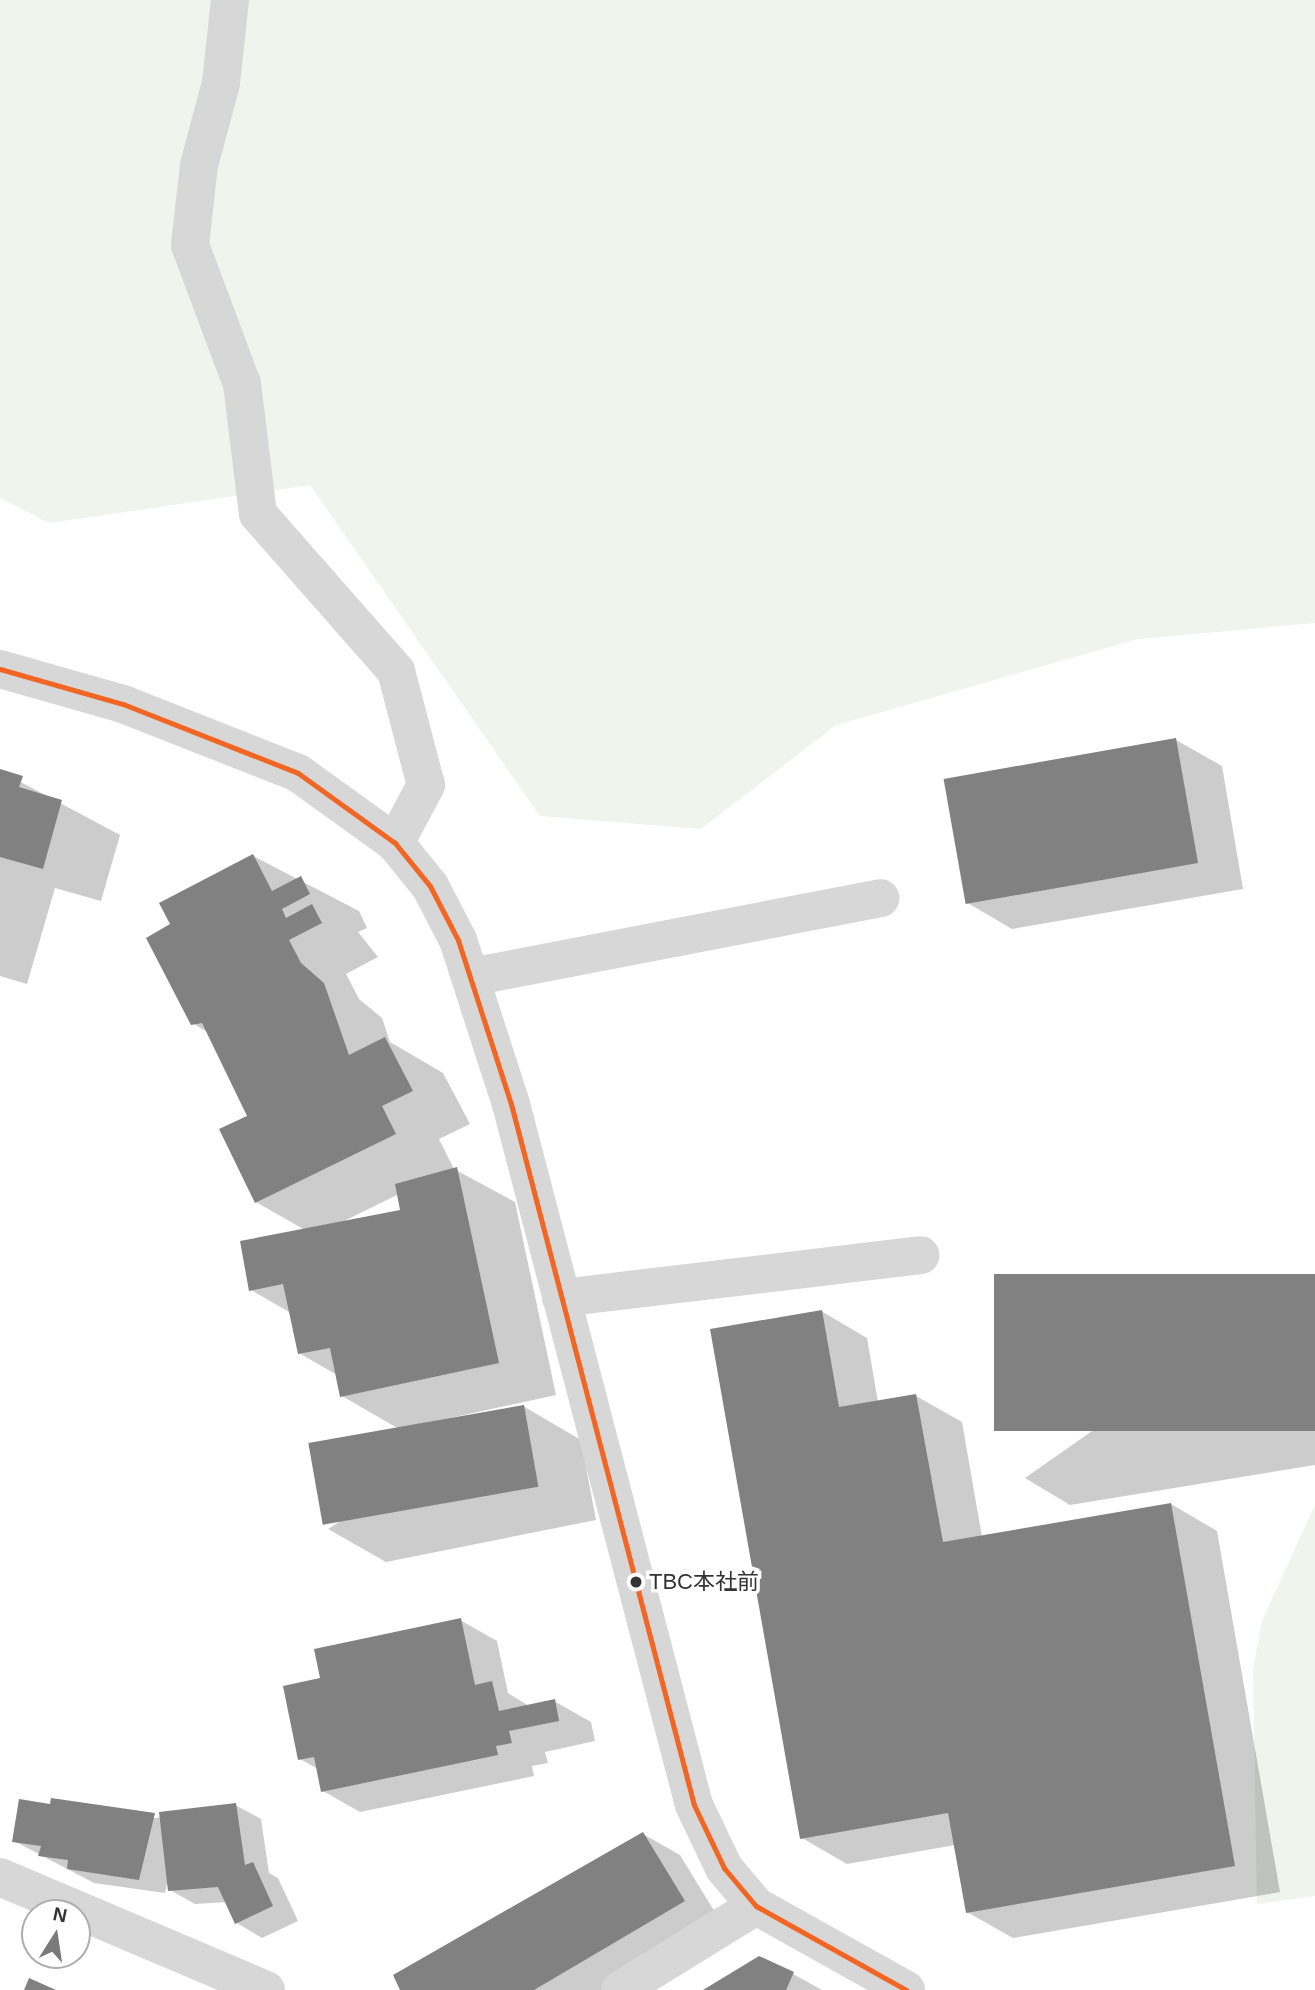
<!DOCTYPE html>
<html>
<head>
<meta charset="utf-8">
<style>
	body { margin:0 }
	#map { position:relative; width:1315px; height:1990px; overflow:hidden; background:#fff; font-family:Arial,"Noto Sans JP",sans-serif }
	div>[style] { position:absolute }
	.green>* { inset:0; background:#eff4ed }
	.shadow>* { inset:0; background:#0003 }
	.building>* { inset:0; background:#818181; transform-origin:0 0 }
	.minor>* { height:38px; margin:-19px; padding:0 19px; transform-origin:19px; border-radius:19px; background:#d7d7d7 }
	.bus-1>* { height:5px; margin:-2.5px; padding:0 2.5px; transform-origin:2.5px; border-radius:2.5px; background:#f26522 }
	.dots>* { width:19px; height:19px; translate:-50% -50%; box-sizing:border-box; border:4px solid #fff; border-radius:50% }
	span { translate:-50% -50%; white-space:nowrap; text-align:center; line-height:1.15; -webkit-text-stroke:7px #fff; paint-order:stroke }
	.bus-label { font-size:22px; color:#333 }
	.left { translate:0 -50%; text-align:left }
	.north { position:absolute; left:21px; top:1899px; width:70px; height:70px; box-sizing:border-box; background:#fff; border:2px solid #adadad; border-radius:50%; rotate:12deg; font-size:19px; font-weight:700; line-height:28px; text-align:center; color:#333 }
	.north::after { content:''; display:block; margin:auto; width:24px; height:32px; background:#7a7a7a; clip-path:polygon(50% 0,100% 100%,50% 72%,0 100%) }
</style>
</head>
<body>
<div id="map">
	<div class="green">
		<i style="clip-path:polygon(0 0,1315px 0,1315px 623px,1138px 639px,836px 725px,701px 829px,540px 816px,310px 485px,49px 523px,0 498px)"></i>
		<i style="clip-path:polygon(1315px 1505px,1315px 1896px,1257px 1904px,1253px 1669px,1262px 1621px)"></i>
	</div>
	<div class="shadow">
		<i style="clip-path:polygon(1176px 740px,1222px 766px,1243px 889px,1012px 929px,966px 902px)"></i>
		<i style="clip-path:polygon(0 771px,120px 835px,101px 901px,55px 888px,27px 984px,0 976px)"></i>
		<i style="clip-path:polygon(evenodd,253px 856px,359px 911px,367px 928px,358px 932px,378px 957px,346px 974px,359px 999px,382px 1018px,390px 1042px,443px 1073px,470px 1124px,439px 1139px,454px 1169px,515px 1202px,556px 1395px,399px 1429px,342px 1396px,337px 1375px,299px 1353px,291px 1313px,251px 1290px,305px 1230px,256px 1202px,250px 1116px,209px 1033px,192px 1023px,173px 925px,253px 856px,399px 1194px,402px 1211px,342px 1222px,399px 1194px)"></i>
		<i style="clip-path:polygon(1315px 1275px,1315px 1465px,1070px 1505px,1025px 1478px)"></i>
		<i style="clip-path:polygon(821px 1311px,867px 1338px,878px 1402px,916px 1396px,962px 1422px,982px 1537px,1171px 1504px,1217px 1531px,1280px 1892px,1013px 1938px,967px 1912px,955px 1845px,847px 1864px,802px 1838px)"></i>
		<i style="clip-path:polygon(523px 1406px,581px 1440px,596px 1520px,386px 1562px,328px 1529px)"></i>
		<i style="clip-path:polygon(460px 1620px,497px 1641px,508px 1693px,529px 1706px,554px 1701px,591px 1722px,595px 1741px,545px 1752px,548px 1763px,532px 1766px,534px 1776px,360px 1812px,323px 1791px,318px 1769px,300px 1759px,322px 1679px)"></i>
		<i style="clip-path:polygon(235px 1805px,261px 1819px,269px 1873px,278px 1878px,298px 1921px,262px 1938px,237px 1923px,227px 1902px,195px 1904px,170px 1890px,168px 1879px,165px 1893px,94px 1883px,14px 1841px)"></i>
		<i style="clip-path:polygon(643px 1834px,680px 1855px,721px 1922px,606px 1990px,402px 1990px)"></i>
		<i style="clip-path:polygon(759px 1958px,793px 1974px,822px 1990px,707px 1990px)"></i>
	</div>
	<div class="building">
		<i style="left:1176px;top:738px;width:127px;height:236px;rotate:80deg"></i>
		<i style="clip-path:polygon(0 769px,23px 776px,19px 787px,62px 800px,43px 869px,0 857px)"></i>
		<i style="clip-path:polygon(253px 854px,272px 891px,301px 876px,310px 894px,282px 909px,286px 918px,312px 904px,322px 923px,289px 940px,301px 963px,324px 983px,349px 1055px,385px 1037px,413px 1091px,382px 1106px,396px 1134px,255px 1203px,219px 1129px,247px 1116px,202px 1023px,191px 1025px,146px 938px,170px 924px,159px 903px)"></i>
		<i style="clip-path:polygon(457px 1167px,499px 1363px,340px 1397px,330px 1348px,298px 1354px,283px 1284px,249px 1291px,240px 1241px,400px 1210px,395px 1184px)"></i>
		<i style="left:1315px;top:1274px;width:157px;height:321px;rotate:90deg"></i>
		<i style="clip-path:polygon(822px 1310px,839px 1407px,916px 1394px,943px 1542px,1171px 1503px,1235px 1866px,966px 1913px,948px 1813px,800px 1839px,710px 1329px)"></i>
		<i style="left:524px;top:1405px;width:83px;height:219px;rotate:80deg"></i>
		<i style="clip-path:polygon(461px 1618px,475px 1685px,492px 1681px,499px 1711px,555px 1699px,559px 1721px,509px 1731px,512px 1743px,496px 1746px,498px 1755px,321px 1792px,314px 1757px,298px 1760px,283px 1686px,320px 1678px,314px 1649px)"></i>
		<i style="clip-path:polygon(51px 1798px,155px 1813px,139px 1880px,67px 1869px,68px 1860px,38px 1856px,41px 1846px,12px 1842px,19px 1799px,50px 1804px)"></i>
		<i style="clip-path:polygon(236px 1803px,245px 1865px,253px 1862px,273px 1906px,235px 1924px,218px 1887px,168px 1891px,159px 1812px)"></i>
		<i style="clip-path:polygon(643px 1832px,685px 1901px,534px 1990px,400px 1990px,393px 1975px)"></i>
		<i style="clip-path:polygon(759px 1956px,794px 1972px,786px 1990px,703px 1990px)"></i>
		<i style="clip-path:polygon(29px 1978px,56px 1990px,24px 1990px)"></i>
	</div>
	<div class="minor">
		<i style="left:230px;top:0;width:83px;rotate:96.2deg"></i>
		<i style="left:221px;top:83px;width:85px;rotate:105deg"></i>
		<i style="left:199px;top:165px;width:81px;rotate:96.4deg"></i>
		<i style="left:190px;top:245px;width:148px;rotate:69.5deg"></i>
		<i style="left:242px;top:384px;width:131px;rotate:83deg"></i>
		<i style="left:258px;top:514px;width:209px;rotate:48.7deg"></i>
		<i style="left:396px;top:671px;width:118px;rotate:75.3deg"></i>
		<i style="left:426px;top:785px;width:66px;rotate:118.1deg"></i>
		<i style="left:0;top:669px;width:128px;rotate:15.9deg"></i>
		<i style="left:123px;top:704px;width:188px;rotate:21.5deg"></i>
		<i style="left:298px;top:773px;width:120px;rotate:35.8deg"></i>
		<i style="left:395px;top:843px;width:55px;rotate:50.9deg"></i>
		<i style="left:430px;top:886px;width:61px;rotate:62.6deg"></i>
		<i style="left:458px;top:940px;width:172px;rotate:72.1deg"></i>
		<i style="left:511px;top:1104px;width:724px;rotate:75.37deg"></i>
		<i style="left:694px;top:1805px;width:70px;rotate:64.5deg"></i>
		<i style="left:724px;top:1868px;width:50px;rotate:49.9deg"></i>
		<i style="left:756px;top:1906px;width:172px;rotate:29.2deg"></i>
		<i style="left:471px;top:977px;width:417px;rotate:-10.9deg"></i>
		<i style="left:561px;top:1298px;width:362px;rotate:-6.8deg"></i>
		<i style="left:0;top:1877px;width:289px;rotate:23deg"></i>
		<i style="left:620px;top:1990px;width:160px;rotate:-31.7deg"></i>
	</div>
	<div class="bus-1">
		<i style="left:0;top:669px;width:128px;rotate:15.9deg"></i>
		<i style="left:123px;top:704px;width:188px;rotate:21.5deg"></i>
		<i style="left:298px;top:773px;width:120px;rotate:35.8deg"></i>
		<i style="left:395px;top:843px;width:55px;rotate:50.9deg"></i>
		<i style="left:430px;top:886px;width:61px;rotate:62.6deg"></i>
		<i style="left:458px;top:940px;width:172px;rotate:72.1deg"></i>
		<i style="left:511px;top:1104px;width:724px;rotate:75.37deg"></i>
		<i style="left:694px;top:1805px;width:70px;rotate:64.5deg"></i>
		<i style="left:724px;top:1868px;width:50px;rotate:49.9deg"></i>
		<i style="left:756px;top:1906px;width:172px;rotate:29.2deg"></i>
	</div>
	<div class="dots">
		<i style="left:636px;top:1582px;background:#333"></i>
	</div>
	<div class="bus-label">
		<span class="left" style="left:649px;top:1582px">TBC本社前</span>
	</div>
	<div class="north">N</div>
</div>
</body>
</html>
